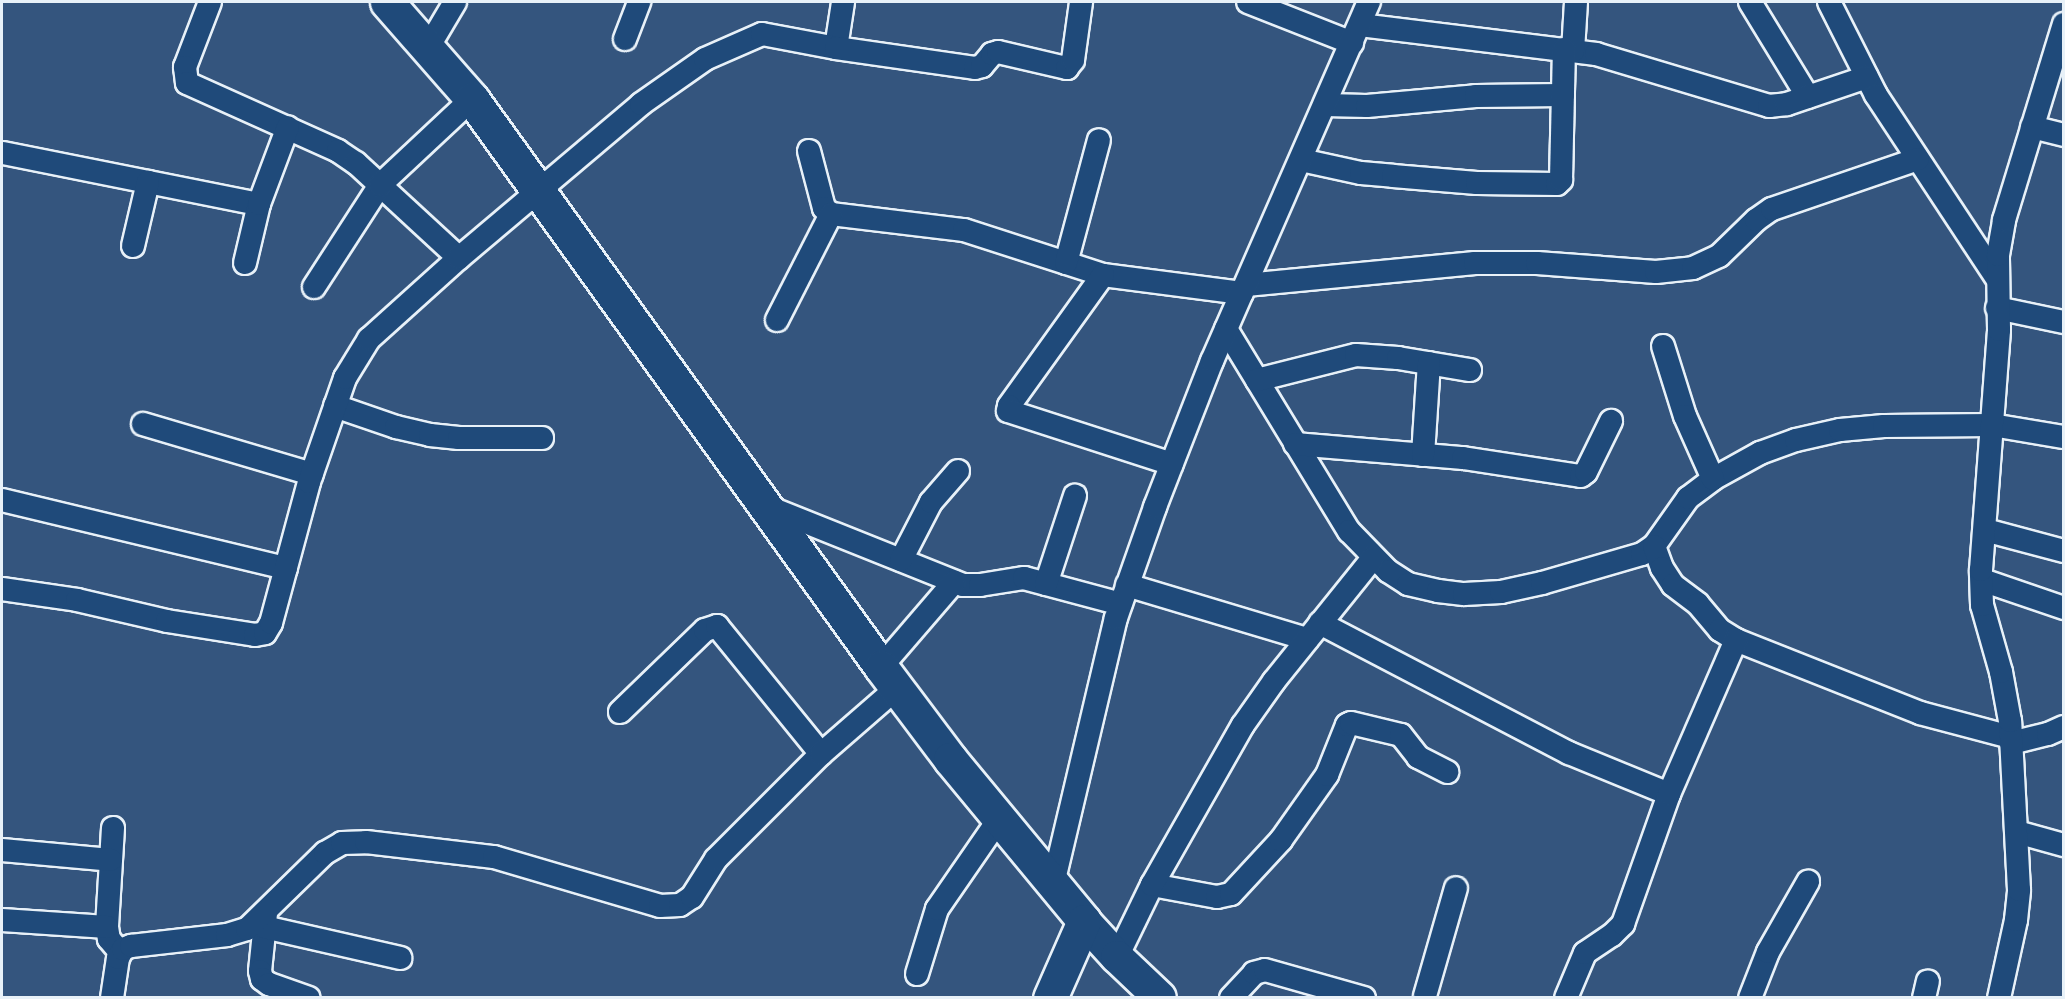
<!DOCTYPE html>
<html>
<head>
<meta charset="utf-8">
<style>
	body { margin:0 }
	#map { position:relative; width:2065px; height:999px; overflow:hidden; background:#34557e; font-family:"Architects Daughter",sans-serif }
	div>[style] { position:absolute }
	.roads { filter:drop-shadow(2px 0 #e8f1f8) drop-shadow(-2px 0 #e8f1f8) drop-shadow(0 2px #e8f1f8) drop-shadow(0 -2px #e8f1f8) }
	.street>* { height:22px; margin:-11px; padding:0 11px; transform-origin:11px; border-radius:11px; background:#1f4a7a }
	.secondary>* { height:32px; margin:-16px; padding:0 16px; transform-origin:16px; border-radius:16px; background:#1f4a7a }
	.primary>* { height:33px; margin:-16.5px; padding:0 16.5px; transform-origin:16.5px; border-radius:16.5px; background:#1f4a7a }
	span { translate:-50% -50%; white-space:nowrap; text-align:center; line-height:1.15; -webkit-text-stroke:4.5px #1f4a7a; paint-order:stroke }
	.frame { position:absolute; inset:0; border:3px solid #e8f1f8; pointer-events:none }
</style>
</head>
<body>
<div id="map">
	<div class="roads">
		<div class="street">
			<i style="left:210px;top:2px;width:70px;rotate:111deg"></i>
			<i style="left:185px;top:67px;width:16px;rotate:83deg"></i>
			<i style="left:187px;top:83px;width:166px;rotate:24.2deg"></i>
			<i style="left:338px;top:151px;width:22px;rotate:34deg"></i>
			<i style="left:356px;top:163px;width:140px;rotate:42.7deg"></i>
			<i style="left:1248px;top:2px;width:112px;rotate:21.5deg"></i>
			<i style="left:1750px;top:2px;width:111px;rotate:58.6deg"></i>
			<i style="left:1829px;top:2px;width:104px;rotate:63.2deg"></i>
			<i style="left:1876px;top:95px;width:218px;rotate:56.6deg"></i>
			<i style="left:1360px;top:25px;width:238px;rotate:7deg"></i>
			<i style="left:1596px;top:54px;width:181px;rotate:16.7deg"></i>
			<i style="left:1769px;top:106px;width:18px;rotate:-6deg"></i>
			<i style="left:1787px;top:104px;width:84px;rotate:-18.6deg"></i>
			<i style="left:625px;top:39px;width:40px;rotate:-69deg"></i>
			<i style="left:429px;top:46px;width:51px;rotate:-59.4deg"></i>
			<i style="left:836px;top:48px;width:47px;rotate:-81.3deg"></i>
			<i style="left:1573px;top:51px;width:49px;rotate:-86.5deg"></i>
			<i style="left:1325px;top:105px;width:42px;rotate:1.4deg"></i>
			<i style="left:1367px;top:106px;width:109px;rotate:-5.2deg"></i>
			<i style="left:1476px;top:96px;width:87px;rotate:-0.7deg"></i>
			<i style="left:2032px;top:127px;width:33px;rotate:14deg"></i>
			<i style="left:809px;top:151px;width:59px;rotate:75.3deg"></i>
			<i style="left:824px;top:208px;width:9px;rotate:41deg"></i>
			<i style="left:831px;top:214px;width:134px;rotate:6.9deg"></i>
			<i style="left:964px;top:230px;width:146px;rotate:17.9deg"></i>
			<i style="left:1103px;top:275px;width:140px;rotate:7.4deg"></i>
			<i style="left:3px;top:153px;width:261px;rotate:11.3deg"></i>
			<i style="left:1301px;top:160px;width:61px;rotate:12.2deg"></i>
			<i style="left:1361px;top:173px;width:32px;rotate:5deg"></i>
			<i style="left:1393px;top:176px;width:84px;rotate:4.8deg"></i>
			<i style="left:1477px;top:183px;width:80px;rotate:0.7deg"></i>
			<i style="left:1557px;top:184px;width:6px;rotate:-45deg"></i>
			<i style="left:1561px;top:180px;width:131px;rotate:-88.7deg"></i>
			<i style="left:133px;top:246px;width:66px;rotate:-76.8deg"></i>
			<i style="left:245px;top:263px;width:61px;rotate:-76.7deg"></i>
			<i style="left:259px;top:204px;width:82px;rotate:-69.4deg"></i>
			<i style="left:1066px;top:263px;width:127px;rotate:-75deg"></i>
			<i style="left:1103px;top:275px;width:161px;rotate:125.7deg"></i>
			<i style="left:1009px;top:406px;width:5px;rotate:101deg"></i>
			<i style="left:1008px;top:411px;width:172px;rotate:17.9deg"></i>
			<i style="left:1246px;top:285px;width:230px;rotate:-5.5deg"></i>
			<i style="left:1475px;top:263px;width:62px"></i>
			<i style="left:1537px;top:263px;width:119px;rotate:4.3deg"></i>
			<i style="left:1656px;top:272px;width:37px;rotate:-6deg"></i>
			<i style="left:1693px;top:268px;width:29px;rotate:-25deg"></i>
			<i style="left:1719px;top:256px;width:52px;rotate:-44.2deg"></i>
			<i style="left:1756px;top:220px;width:19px;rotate:-35deg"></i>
			<i style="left:1772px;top:209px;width:154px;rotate:-18.9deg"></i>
			<i style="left:314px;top:287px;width:121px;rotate:-57.1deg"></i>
			<i style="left:380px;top:185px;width:126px;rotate:-43.1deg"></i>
			<i style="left:1997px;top:308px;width:68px;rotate:11.8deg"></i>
			<i style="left:777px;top:320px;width:119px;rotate:-63deg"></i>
			<i style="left:1226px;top:329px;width:237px;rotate:58.7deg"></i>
			<i style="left:1349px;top:531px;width:56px;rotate:45.7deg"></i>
			<i style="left:1388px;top:571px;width:24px;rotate:33deg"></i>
			<i style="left:1408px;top:584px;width:31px;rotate:13deg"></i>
			<i style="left:1438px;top:591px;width:26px;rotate:7deg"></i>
			<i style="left:1464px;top:594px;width:37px;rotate:-3deg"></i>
			<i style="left:1501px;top:592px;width:42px;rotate:-12.4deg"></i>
			<i style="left:1542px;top:583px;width:104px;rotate:-16.2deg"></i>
			<i style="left:1642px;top:554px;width:14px;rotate:-34deg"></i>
			<i style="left:1654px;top:546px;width:59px;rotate:-54.7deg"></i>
			<i style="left:1688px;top:498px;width:31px;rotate:-37deg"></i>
			<i style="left:1713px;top:479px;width:54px;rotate:-29deg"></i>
			<i style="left:1760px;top:453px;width:38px;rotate:-20deg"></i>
			<i style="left:1796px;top:440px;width:45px;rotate:-12.8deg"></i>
			<i style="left:1840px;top:430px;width:44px;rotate:-5.2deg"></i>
			<i style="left:1884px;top:426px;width:108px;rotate:-0.5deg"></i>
			<i style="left:1992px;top:425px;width:73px;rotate:9.5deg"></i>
			<i style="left:1663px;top:346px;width:73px;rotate:72.6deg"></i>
			<i style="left:1685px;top:416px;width:69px;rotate:66deg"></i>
			<i style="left:1257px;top:380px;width:102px;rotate:-14.2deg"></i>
			<i style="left:1356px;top:355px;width:42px;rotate:4.1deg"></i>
			<i style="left:1398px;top:358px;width:73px;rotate:9.5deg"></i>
			<i style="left:335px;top:406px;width:65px;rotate:19deg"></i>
			<i style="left:396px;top:427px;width:35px;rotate:13deg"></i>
			<i style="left:430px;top:435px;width:29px;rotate:6deg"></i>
			<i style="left:459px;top:438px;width:83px"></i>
			<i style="left:143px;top:424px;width:176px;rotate:16.5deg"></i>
			<i style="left:1295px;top:444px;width:169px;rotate:4.8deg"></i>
			<i style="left:1463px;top:458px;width:119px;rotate:8.7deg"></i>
			<i style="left:1581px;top:476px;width:6px;rotate:-39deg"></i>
			<i style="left:1586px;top:472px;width:57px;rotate:-63.9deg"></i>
			<i style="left:1423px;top:455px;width:92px;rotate:-86.3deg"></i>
			<i style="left:2px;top:500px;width:292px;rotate:13.5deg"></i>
			<i style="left:768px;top:507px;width:210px;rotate:21.8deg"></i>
			<i style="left:963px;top:585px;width:17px"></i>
			<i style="left:980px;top:585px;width:45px;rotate:-9deg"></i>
			<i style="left:1024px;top:578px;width:100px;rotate:15deg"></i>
			<i style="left:1985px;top:530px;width:82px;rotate:14.9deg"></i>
			<i style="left:1654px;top:546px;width:23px;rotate:70deg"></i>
			<i style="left:1662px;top:568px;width:20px;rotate:57deg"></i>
			<i style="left:1673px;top:585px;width:31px;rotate:37deg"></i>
			<i style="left:1698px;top:604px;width:34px;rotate:50deg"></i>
			<i style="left:1720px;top:630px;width:19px;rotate:32deg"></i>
			<i style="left:1736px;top:640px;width:198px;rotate:21.6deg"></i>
			<i style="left:1920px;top:713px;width:94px;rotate:14.8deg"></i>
			<i style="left:901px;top:560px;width:65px;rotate:-62.7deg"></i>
			<i style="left:931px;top:502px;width:41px;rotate:-48.9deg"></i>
			<i style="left:1982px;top:580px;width:87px;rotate:18.9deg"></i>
			<i style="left:1046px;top:584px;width:93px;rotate:-71.8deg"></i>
			<i style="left:1127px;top:585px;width:188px;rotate:16.7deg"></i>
			<i style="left:2px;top:589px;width:76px;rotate:8.3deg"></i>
			<i style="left:77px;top:600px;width:92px;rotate:13.1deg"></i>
			<i style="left:167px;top:621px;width:89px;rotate:9deg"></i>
			<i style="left:255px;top:635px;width:10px;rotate:-11deg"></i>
			<i style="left:265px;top:633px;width:12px;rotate:-59deg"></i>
			<i style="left:271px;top:623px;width:146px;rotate:-74.9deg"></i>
			<i style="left:309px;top:482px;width:110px;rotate:-70.9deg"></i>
			<i style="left:345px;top:378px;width:46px;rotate:-58.4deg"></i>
			<i style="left:369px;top:339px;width:121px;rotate:-42deg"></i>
			<i style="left:459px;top:258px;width:238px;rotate:-40.2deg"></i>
			<i style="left:641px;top:104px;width:78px;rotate:-35.1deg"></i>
			<i style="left:705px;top:59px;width:62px;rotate:-23.7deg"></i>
			<i style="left:762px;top:34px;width:75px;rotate:10.7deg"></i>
			<i style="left:836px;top:48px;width:140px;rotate:8.2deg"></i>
			<i style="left:975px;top:68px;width:7px;rotate:-16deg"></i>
			<i style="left:982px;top:66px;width:16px;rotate:-50deg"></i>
			<i style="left:992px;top:54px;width:6px;rotate:-18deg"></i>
			<i style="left:998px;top:52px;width:71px;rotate:13.1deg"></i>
			<i style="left:1067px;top:68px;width:10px;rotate:-53deg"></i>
			<i style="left:1073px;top:60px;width:59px;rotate:-82.1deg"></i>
			<i style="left:1320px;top:623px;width:281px;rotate:27.6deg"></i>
			<i style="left:1569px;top:753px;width:108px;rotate:22.3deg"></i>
			<i style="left:881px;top:667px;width:112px;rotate:-49.3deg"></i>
			<i style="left:620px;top:712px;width:118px;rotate:-44deg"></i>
			<i style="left:705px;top:630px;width:13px;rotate:-18deg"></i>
			<i style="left:717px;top:626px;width:165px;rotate:50.9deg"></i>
			<i style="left:2011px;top:743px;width:38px;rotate:-14deg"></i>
			<i style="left:2048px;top:734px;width:17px;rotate:-24deg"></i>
			<i style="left:113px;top:828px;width:99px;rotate:93.5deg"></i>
			<i style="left:107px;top:927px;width:12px;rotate:81deg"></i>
			<i style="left:109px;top:939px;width:17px;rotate:50deg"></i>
			<i style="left:2017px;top:832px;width:49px;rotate:15.5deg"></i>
			<i style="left:2px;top:850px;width:109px;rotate:5.2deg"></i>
			<i style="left:1053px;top:884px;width:273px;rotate:-76.7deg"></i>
			<i style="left:1116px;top:618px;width:118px;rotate:-70.6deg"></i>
			<i style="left:1155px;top:507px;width:157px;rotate:-68.7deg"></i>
			<i style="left:1212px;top:361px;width:392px;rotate:-66.4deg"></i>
			<i style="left:1152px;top:885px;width:66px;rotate:10.5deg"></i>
			<i style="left:1217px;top:897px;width:14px;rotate:-12deg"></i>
			<i style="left:1231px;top:894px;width:74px;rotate:-47.2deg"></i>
			<i style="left:1281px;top:840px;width:80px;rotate:-54.7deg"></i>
			<i style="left:1327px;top:775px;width:54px;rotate:-68.2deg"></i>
			<i style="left:1347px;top:725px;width:4px;rotate:-27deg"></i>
			<i style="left:1351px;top:723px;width:51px;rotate:13.5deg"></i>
			<i style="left:1401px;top:735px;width:28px;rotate:52deg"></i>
			<i style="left:1418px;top:757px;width:33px;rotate:27deg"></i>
			<i style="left:266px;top:913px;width:58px;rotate:95.9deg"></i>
			<i style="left:260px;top:971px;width:8px;rotate:76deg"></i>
			<i style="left:262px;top:979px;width:9px;rotate:36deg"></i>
			<i style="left:269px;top:984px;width:42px;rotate:19.3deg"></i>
			<i style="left:2px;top:920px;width:105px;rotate:3.8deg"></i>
			<i style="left:264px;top:927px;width:140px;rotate:12.8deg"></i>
			<i style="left:1117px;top:957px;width:80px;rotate:-64.1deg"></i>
			<i style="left:1152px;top:885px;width:184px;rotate:-60.4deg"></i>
			<i style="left:1243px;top:725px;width:54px;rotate:-54.8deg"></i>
			<i style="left:1274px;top:681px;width:158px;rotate:-51.2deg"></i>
			<i style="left:917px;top:974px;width:68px;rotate:-72.9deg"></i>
			<i style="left:937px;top:909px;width:109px;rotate:-55.4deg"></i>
			<i style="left:1425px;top:996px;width:112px;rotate:-74deg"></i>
			<i style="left:112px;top:998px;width:40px;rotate:-81.5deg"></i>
			<i style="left:118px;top:958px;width:10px;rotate:-61deg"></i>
			<i style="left:123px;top:949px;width:9px;rotate:-21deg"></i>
			<i style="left:131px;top:946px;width:97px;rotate:-6.5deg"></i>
			<i style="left:227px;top:935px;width:21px;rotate:-17deg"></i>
			<i style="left:247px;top:929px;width:109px;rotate:-44.3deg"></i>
			<i style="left:325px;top:853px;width:20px;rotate:-30deg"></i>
			<i style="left:342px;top:843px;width:24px;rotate:-2deg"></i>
			<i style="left:366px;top:842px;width:129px;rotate:6.7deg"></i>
			<i style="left:494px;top:857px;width:173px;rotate:16.4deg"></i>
			<i style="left:660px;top:906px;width:20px;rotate:-3deg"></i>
			<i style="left:680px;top:905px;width:14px;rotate:-34deg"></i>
			<i style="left:692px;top:897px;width:45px;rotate:-57.7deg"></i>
			<i style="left:716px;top:859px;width:148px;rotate:-45deg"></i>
			<i style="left:821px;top:754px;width:101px;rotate:-41deg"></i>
			<i style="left:1231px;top:998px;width:34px;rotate:-47deg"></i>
			<i style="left:1254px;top:973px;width:11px;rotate:-15deg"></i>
			<i style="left:1265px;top:970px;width:103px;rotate:15.8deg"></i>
			<i style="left:1566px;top:998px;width:49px;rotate:-67.1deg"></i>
			<i style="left:1585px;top:953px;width:32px;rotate:-34deg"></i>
			<i style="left:1612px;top:935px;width:16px;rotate:-45deg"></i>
			<i style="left:1623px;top:924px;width:138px;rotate:-70.5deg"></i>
			<i style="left:1669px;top:794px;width:168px;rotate:-66.5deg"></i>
			<i style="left:1750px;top:998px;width:49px;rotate:-68.6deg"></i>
			<i style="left:1768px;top:952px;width:81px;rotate:-60.3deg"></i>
			<i style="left:1924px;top:998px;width:17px;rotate:-77deg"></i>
			<i style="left:1999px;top:998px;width:80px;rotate:-77.7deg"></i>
			<i style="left:2016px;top:920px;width:30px;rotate:-84deg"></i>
			<i style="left:2019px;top:890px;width:169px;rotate:-93deg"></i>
			<i style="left:2010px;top:721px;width:50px;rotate:-100.4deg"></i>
			<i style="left:2001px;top:672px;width:70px;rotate:-105.8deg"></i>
			<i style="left:1982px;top:605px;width:35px;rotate:-92deg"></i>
			<i style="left:1981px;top:570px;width:241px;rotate:-85.7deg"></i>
			<i style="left:1999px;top:330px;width:75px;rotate:-90.8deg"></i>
			<i style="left:1998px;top:255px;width:36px;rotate:-80deg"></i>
			<i style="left:2004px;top:220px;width:205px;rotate:-73deg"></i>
		</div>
		<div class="secondary">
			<i style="left:1084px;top:921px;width:49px;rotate:47.5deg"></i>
			<i style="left:1117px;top:957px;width:59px;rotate:43.6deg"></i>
		</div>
		<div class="primary">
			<i style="left:387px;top:2px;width:129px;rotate:48.8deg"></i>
			<i style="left:472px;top:99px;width:700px;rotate:54.24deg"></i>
			<i style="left:881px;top:667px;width:115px;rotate:53.1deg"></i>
			<i style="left:950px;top:759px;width:210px;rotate:50.4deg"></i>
			<i style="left:1084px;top:921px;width:84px;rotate:113.8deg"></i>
		</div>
	</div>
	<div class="frame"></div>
</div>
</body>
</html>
